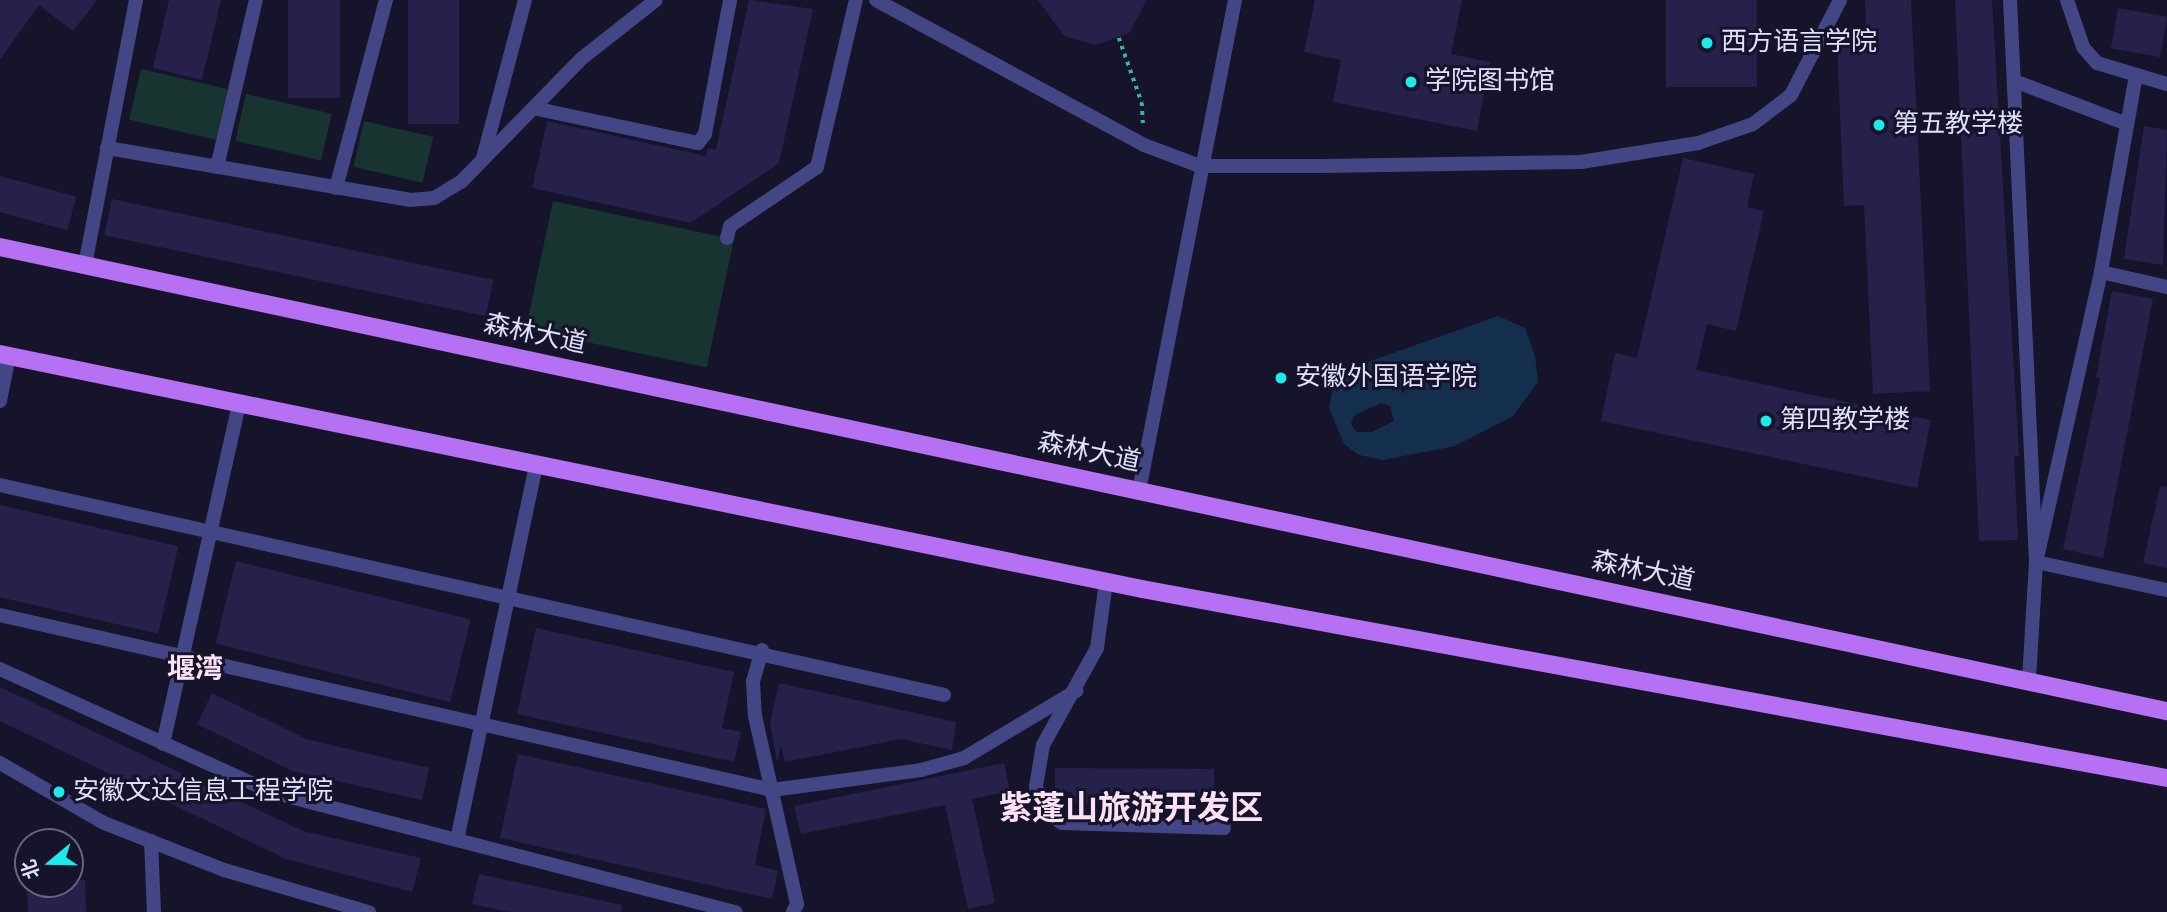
<!DOCTYPE html>
<html>
<head>
<meta charset="utf-8">
<style>
	body { margin:0 }
	#map { position:relative; width:2167px; height:912px; overflow:hidden; background:#15142a; font-family:Signika,"Noto Sans SC",sans-serif }
	div>[style] { position:absolute }
	.green>* { inset:0; background:#173430; transform-origin:0 0 }
	.water>* { inset:0; background:#142f4e }
	.building>* { inset:0; background:#26214a; transform-origin:0 0 }
	.path>* { height:3.5px; margin-top:-1.75px; transform-origin:0; background:repeating-linear-gradient(90deg,#3cb4a2 0 3.5px,transparent 0 8.5px) }
	.minor>* { height:14px; margin:-7px; padding:0 7px; transform-origin:7px; border-radius:7px; background:#434685 }
	.primary>* { height:18px; margin:-9px; padding:0 9px; transform-origin:9px; border-radius:9px; background:#b670f3 }
	.dots>* { width:19px; height:19px; translate:-50% -50%; box-sizing:border-box; border:4px solid #15142a; border-radius:50% }
	span { translate:-50% -50%; white-space:nowrap; text-align:center; line-height:1.15; -webkit-text-stroke:6px #15142a; paint-order:stroke }
	.poi-label { font-size:26px; color:#e0e0fc }
	.left { translate:0 -50%; text-align:left }
	.street-label { font-size:26px; color:#e0e0fc }
	.neighbourhood-label { font-size:28px; color:#fce1f5; font-weight:700 }
	.district-label { font-size:33px; color:#fce1f5; font-weight:700 }
	.north { position:absolute; left:14px; top:828px; width:70px; height:70px; box-sizing:border-box; background:#15142a; border:2px solid #66667e; border-radius:50%; rotate:251deg; font-size:19px; font-weight:700; line-height:28px; text-align:center; color:#e0e0fc }
	.north::after { content:''; display:block; margin:auto; width:24px; height:32px; background:#1ceaec; clip-path:polygon(50% 0,100% 100%,50% 72%,0 100%) }
</style>
</head>
<body>
<div id="map">
	<div class="green">
		<i style="left:141px;top:69px;width:89px;height:52px;rotate:13deg"></i>
		<i style="left:246px;top:94px;width:88px;height:48px;rotate:13deg"></i>
		<i style="left:364px;top:121px;width:71px;height:47px;rotate:13deg"></i>
		<i style="left:553px;top:201px;width:185px;height:131px;rotate:12deg"></i>
	</div>
	<div class="water">
		<i style="clip-path:polygon(evenodd,1498px 316px,1525px 328px,1535px 356px,1538px 382px,1513px 416px,1455px 446px,1383px 460px,1359px 455px,1344px 444px,1329px 408px,1334px 382px,1345px 370px,1498px 316px,1381px 403px,1390px 406px,1394px 421px,1372px 432px,1356px 432px,1351px 423px,1355px 415px,1381px 403px)"></i>
	</div>
	<div class="building">
		<i style="clip-path:polygon(0 0,97px 0,73px 31px,39px 5px,0 60px)"></i>
		<i style="clip-path:polygon(169px 0,221px 0,202px 80px,153px 68px)"></i>
		<i style="left:288px;top:0;width:52px;height:98px"></i>
		<i style="left:408px;top:0;width:51px;height:124px"></i>
		<i style="clip-path:polygon(749px 0,813px 9px,779px 163px,691px 223px,532px 188px,547px 121px,706px 156px,708px 148px,716px 149px)"></i>
		<i style="clip-path:polygon(1038px 0,1147px 0,1129px 33px,1096px 45px,1064px 36px)"></i>
		<i style="clip-path:polygon(1315px 0,1462px 0,1451px 54px,1490px 62px,1477px 131px,1333px 102px,1341px 60px,1304px 52px)"></i>
		<i style="left:1666px;top:0;width:91px;height:87px"></i>
		<i style="clip-path:polygon(1865px 0,1911px 0,1930px 391px,1873px 394px,1864px 205px,1844px 206px,1837px 45px,1867px 44px)"></i>
		<i style="clip-path:polygon(1955px 0,1992px 0,2019px 456px,2014px 456px,2018px 540px,1979px 541px)"></i>
		<i style="left:2118px;top:8px;width:50px;height:41px;rotate:10deg"></i>
		<i style="clip-path:polygon(2144px 126px,2167px 130px,2163px 265px,2124px 259px)"></i>
		<i style="clip-path:polygon(1683px 158px,1754px 174px,1747px 207px,1764px 211px,1736px 331px,1707px 324px,1696px 370px,1931px 420px,1917px 488px,1601px 421px,1615px 353px,1637px 358px)"></i>
		<i style="left:0;top:176px;width:79px;height:35px;rotate:15deg"></i>
		<i style="left:112px;top:199px;width:390px;height:37px;rotate:12deg"></i>
		<i style="clip-path:polygon(2112px 291px,2153px 299px,2103px 558px,2063px 549px,2100px 378px,2096px 377px)"></i>
		<i style="clip-path:polygon(2160px 486px,2167px 487px,2167px 568px,2143px 563px)"></i>
		<i style="left:0;top:505px;width:183px;height:90px;rotate:13deg"></i>
		<i style="left:236px;top:561px;width:242px;height:85px;rotate:14deg"></i>
		<i style="clip-path:polygon(536px 628px,734px 672px,722px 728px,741px 732px,734px 762px,517px 714px)"></i>
		<i style="clip-path:polygon(779px 683px,956px 722px,952px 750px,901px 739px,785px 762px,781px 746px,777px 762px,770px 723px)"></i>
		<i style="clip-path:polygon(0 687px,303px 831px,421px 858px,412px 892px,286px 859px,0 721px)"></i>
		<i style="clip-path:polygon(212px 693px,306px 739px,429px 768px,422px 800px,292px 771px,197px 724px)"></i>
		<i style="clip-path:polygon(518px 754px,766px 809px,755px 865px,778px 871px,772px 899px,500px 838px)"></i>
		<i style="clip-path:polygon(1004px 763px,1010px 791px,972px 799px,995px 903px,968px 909px,945px 805px,801px 834px,794px 806px)"></i>
		<i style="clip-path:polygon(1055px 768px,1214px 769px,1214px 797px,1195px 797px,1195px 806px,1161px 805px,1161px 796px,1102px 796px,1102px 803px,1072px 803px,1072px 792px,1055px 791px)"></i>
		<i style="clip-path:polygon(479px 874px,622px 905px,621px 912px,509px 912px,472px 904px)"></i>
		<i style="clip-path:polygon(85px 880px,86px 912px,28px 912px,27px 893px,42px 892px,41px 884px)"></i>
	</div>
	<div class="path">
		<i style="left:1119px;top:38px;width:69px;rotate:70.5deg"></i>
		<i style="left:1142px;top:103px;width:22px;rotate:87deg"></i>
	</div>
	<div class="minor">
		<i style="left:876px;top:0;width:305px;rotate:28.4deg"></i>
		<i style="left:1144px;top:145px;width:60px;rotate:20.6deg"></i>
		<i style="left:1200px;top:166px;width:124px"></i>
		<i style="left:1324px;top:166px;width:257px;rotate:-0.9deg"></i>
		<i style="left:1581px;top:162px;width:119px;rotate:-9.2deg"></i>
		<i style="left:1698px;top:143px;width:58px;rotate:-19.1deg"></i>
		<i style="left:1753px;top:124px;width:48px;rotate:-37.3deg"></i>
		<i style="left:1791px;top:95px;width:107px;rotate:-62.7deg"></i>
		<i style="left:2010px;top:0;width:563px;rotate:87.35deg"></i>
		<i style="left:2036px;top:562px;width:119px;rotate:93.4deg"></i>
		<i style="left:2067px;top:0;width:50px;rotate:71.2deg"></i>
		<i style="left:2083px;top:47px;width:21px;rotate:49deg"></i>
		<i style="left:2097px;top:63px;width:73px;rotate:16.7deg"></i>
		<i style="left:2136px;top:75px;width:200px;rotate:100.1deg"></i>
		<i style="left:2101px;top:272px;width:297px;rotate:102.6deg"></i>
		<i style="left:2036px;top:562px;width:134px;rotate:12.1deg"></i>
		<i style="left:2014px;top:81px;width:121px;rotate:20.8deg"></i>
		<i style="left:533px;top:108px;width:169px;rotate:12deg"></i>
		<i style="left:698px;top:143px;width:11px;rotate:-52deg"></i>
		<i style="left:705px;top:134px;width:136px;rotate:-79.4deg"></i>
		<i style="left:107px;top:148px;width:307px;rotate:9.7deg"></i>
		<i style="left:410px;top:200px;width:24px;rotate:-5deg"></i>
		<i style="left:434px;top:198px;width:33px;rotate:-31deg"></i>
		<i style="left:462px;top:181px;width:170px;rotate:-45.7deg"></i>
		<i style="left:581px;top:59px;width:95px;rotate:-38.2deg"></i>
		<i style="left:483px;top:158px;width:163px;rotate:-75.1deg"></i>
		<i style="left:217px;top:167px;width:171px;rotate:-76.9deg"></i>
		<i style="left:336px;top:188px;width:195px;rotate:-75.1deg"></i>
		<i style="left:727px;top:238px;width:12px;rotate:-76deg"></i>
		<i style="left:730px;top:226px;width:105px;rotate:-34.1deg"></i>
		<i style="left:817px;top:167px;width:171px;rotate:-76.9deg"></i>
		<i style="left:85px;top:265px;width:270px;rotate:-79.1deg"></i>
		<i style="left:2101px;top:272px;width:68px;rotate:12.8deg"></i>
		<i style="left:0;top:401px;width:46px;rotate:-78.7deg"></i>
		<i style="left:0;top:485px;width:967px;rotate:12.54deg"></i>
		<i style="left:1139px;top:491px;width:500px;rotate:-78.94deg"></i>
		<i style="left:1106px;top:582px;width:67px;rotate:97.8deg"></i>
		<i style="left:1097px;top:648px;width:111px;rotate:119.1deg"></i>
		<i style="left:1043px;top:745px;width:42px;rotate:99.7deg"></i>
		<i style="left:1036px;top:786px;width:24px;rotate:75deg"></i>
		<i style="left:1042px;top:809px;width:24px;rotate:35deg"></i>
		<i style="left:1062px;top:823px;width:162px;rotate:1.8deg"></i>
		<i style="left:0;top:615px;width:792px;rotate:12.77deg"></i>
		<i style="left:772px;top:790px;width:150px;rotate:-7.6deg"></i>
		<i style="left:921px;top:770px;width:45px;rotate:-15.6deg"></i>
		<i style="left:964px;top:758px;width:131px;rotate:-30.9deg"></i>
		<i style="left:762px;top:650px;width:32px;rotate:106deg"></i>
		<i style="left:753px;top:681px;width:35px;rotate:87deg"></i>
		<i style="left:755px;top:716px;width:193px;rotate:77.4deg"></i>
		<i style="left:797px;top:904px;width:9px;rotate:117deg"></i>
		<i style="left:0;top:669px;width:298px;rotate:24.4deg"></i>
		<i style="left:271px;top:792px;width:480px;rotate:14.5deg"></i>
		<i style="left:163px;top:744px;width:349px;rotate:-77.4deg"></i>
		<i style="left:0;top:763px;width:120px;rotate:30deg"></i>
		<i style="left:104px;top:823px;width:129px;rotate:21.4deg"></i>
		<i style="left:224px;top:870px;width:151px;rotate:16.2deg"></i>
		<i style="left:457px;top:840px;width:383px;rotate:-78.1deg"></i>
		<i style="left:151px;top:841px;width:71px;rotate:87.6deg"></i>
	</div>
	<div class="primary">
		<i style="left:0;top:247px;width:2216px;rotate:12.09deg"></i>
		<i style="left:0;top:354px;width:1166px;rotate:11.63deg"></i>
		<i style="left:1142px;top:589px;width:1042px;rotate:10.45deg"></i>
	</div>
	<div class="dots">
		<i style="left:1707px;top:43px;background:#1ceaec"></i>
		<i style="left:1411px;top:82px;background:#1ceaec"></i>
		<i style="left:1879px;top:125px;background:#1ceaec"></i>
		<i style="left:1281px;top:378px;background:#1ceaec"></i>
		<i style="left:1766px;top:421px;background:#1ceaec"></i>
		<i style="left:59px;top:792px;background:#1ceaec"></i>
	</div>
	<div class="poi-label">
		<span class="left" style="left:1721px;top:43px">西方语言学院</span>
		<span class="left" style="left:1425px;top:82px">学院图书馆</span>
		<span class="left" style="left:1893px;top:125px">第五教学楼</span>
		<span class="left" style="left:1295px;top:378px">安徽外国语学院</span>
		<span class="left" style="left:1780px;top:421px">第四教学楼</span>
		<span class="left" style="left:73px;top:792px">安徽文达信息工程学院</span>
	</div>
	<div class="street-label">
		<span style="left:535px;top:335px;rotate:12deg">森林大道</span>
		<span style="left:1089px;top:453px;rotate:12deg">森林大道</span>
		<span style="left:1643px;top:572px;rotate:12deg">森林大道</span>
	</div>
	<div class="neighbourhood-label">
		<span style="left:195px;top:669px">堰湾</span>
	</div>
	<div class="district-label">
		<span style="left:1131px;top:809px">紫蓬山旅游开发区</span>
	</div>
	<div class="north">北</div>
</div>
</body>
</html>
